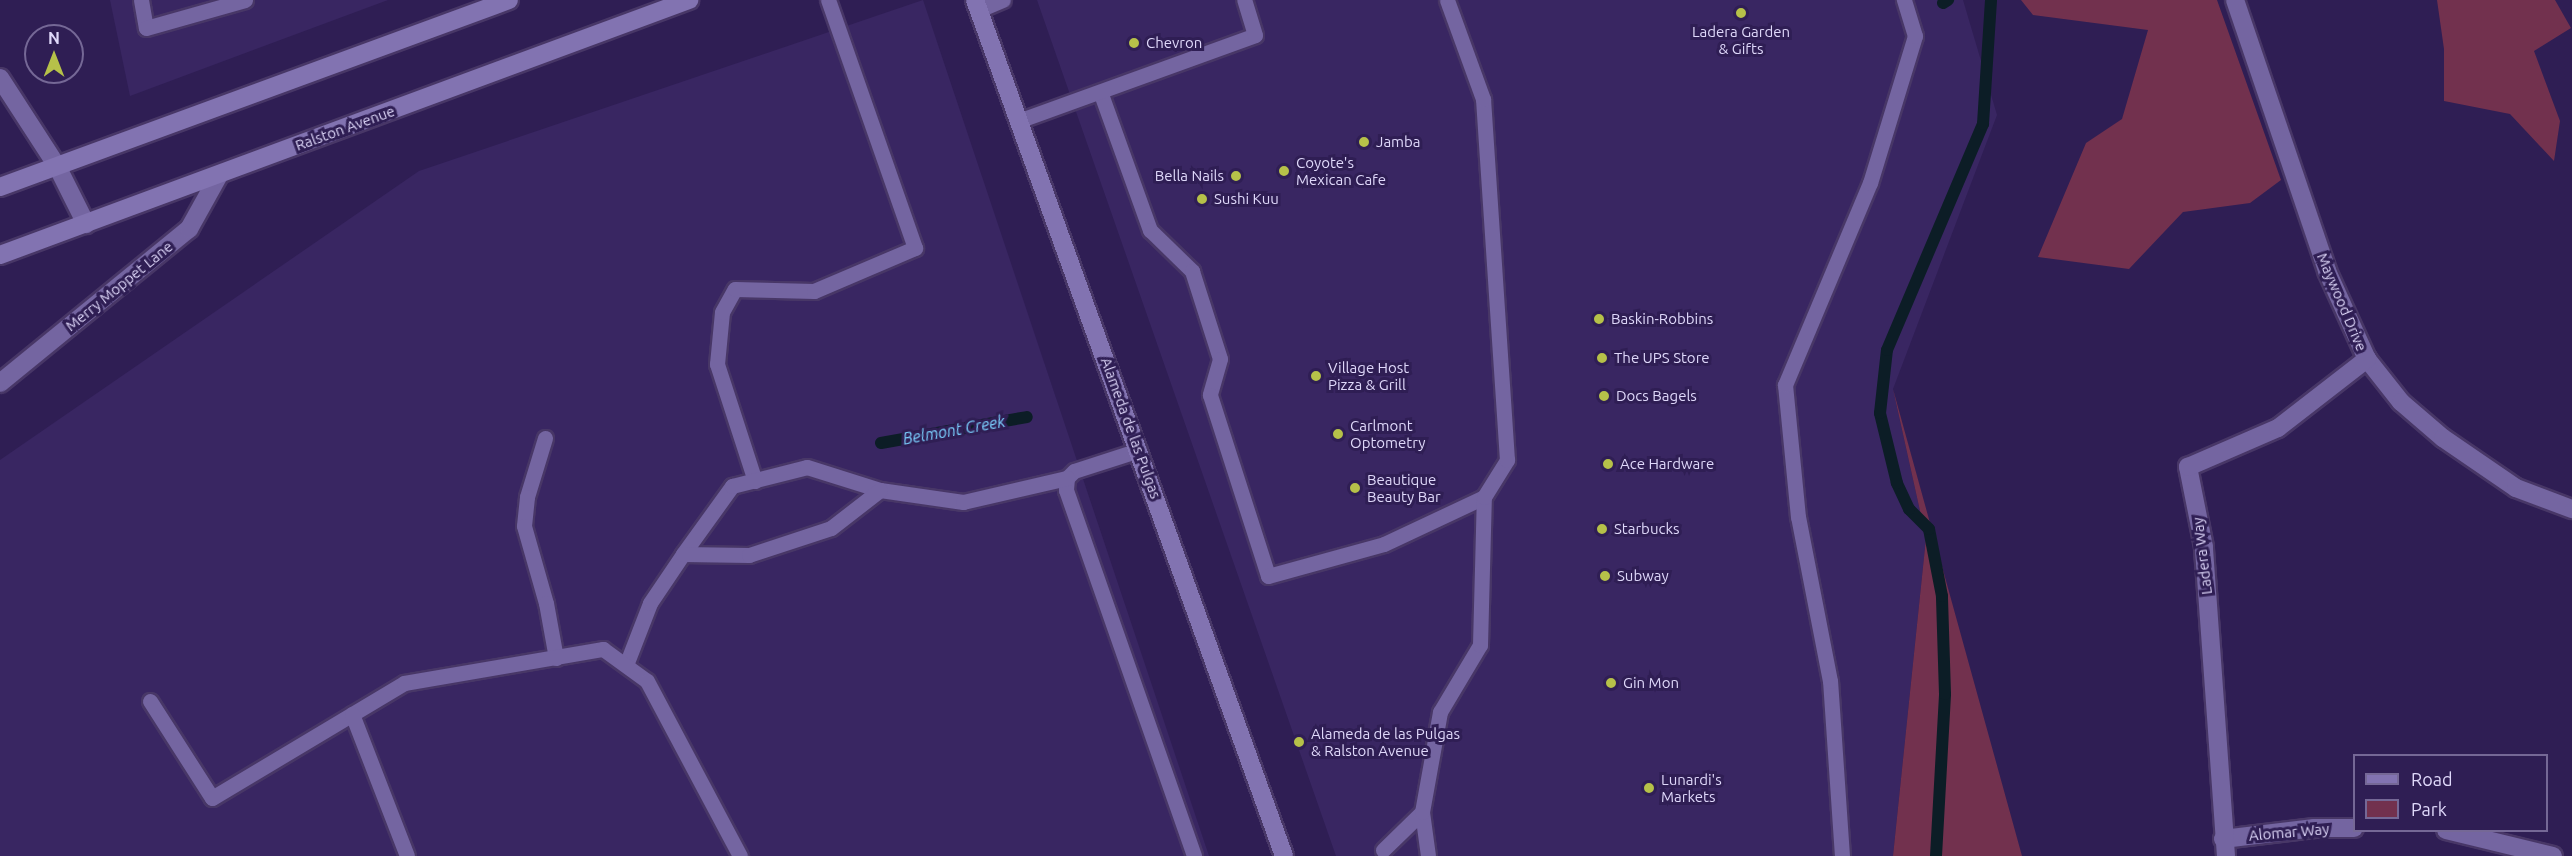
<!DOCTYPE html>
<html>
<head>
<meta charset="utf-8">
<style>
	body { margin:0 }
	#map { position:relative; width:2572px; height:856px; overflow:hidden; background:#2f1e54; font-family:Ubuntu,sans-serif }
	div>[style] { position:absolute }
	.built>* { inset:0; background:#392662 }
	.green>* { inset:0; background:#72314e }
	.stream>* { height:12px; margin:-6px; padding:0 6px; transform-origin:6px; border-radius:6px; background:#0c1d26 }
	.roads { filter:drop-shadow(2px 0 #483767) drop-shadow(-2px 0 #483767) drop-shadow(0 2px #483767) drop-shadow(0 -2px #483767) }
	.lane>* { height:15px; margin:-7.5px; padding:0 7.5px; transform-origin:7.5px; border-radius:7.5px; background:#7465a1 }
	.street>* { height:18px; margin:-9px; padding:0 9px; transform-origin:9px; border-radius:9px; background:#7465a1 }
	.secondary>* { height:18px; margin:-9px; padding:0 9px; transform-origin:9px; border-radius:9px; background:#8273b1 }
	.dots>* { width:16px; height:16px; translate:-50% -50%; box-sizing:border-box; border:3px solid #2f1e54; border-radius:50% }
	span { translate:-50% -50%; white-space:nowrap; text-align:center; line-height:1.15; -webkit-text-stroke:6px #2f1e54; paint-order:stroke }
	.poi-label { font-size:15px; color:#dfd8fa }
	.left { translate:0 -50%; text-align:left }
	.right { translate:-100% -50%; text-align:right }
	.street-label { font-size:15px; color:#dfd8fa }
	.water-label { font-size:16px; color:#7bcffe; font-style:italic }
	.legend { position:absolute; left:2353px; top:754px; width:195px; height:78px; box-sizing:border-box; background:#2f1e54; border:2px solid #756896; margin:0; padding:8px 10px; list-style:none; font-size:18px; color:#dfd8fa }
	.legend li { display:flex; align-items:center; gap:12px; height:30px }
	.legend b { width:30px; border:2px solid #756896 }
	.north { position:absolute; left:24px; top:24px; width:60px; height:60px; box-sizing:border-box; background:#2f1e54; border:2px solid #756896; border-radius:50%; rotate:0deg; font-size:16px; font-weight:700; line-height:24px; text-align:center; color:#dfd8fa }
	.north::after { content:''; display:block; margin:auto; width:21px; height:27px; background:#b6c149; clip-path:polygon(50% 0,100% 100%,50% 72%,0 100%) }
</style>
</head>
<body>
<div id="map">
	<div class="built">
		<i style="clip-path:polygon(110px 0,388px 0,130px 96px)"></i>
		<i style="clip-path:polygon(923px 0,1209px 856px,0 856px,0 460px,419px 171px)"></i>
		<i style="clip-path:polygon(1037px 0,1963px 0,1997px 115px,1893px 389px,1926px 538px,1893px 856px,1336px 856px)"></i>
	</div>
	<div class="green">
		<i style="clip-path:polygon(2021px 0,2217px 0,2281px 180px,2250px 203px,2183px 212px,2129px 269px,2038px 257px,2086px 143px,2122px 119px,2148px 30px,2033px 15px)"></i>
		<i style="clip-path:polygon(2437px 0,2555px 0,2571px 28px,2534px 51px,2560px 121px,2554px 161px,2510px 114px,2444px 101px,2444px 49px)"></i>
		<i style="clip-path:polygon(1893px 389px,2022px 856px,1893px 856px,1926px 538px)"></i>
	</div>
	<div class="stream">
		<i style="left:1943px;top:3px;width:6px;rotate:-31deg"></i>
		<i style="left:881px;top:443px;width:148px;rotate:-10.1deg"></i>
		<i style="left:1936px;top:856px;width:162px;rotate:-86.8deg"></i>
		<i style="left:1945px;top:694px;width:98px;rotate:-91.8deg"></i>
		<i style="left:1942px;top:596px;width:68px;rotate:-101deg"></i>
		<i style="left:1929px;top:529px;width:28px;rotate:-135deg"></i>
		<i style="left:1909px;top:509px;width:29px;rotate:-115deg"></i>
		<i style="left:1897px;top:483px;width:72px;rotate:-103.7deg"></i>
		<i style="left:1880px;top:413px;width:63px;rotate:-83.7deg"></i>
		<i style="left:1887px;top:350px;width:246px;rotate:-67deg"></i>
		<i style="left:1983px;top:124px;width:124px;rotate:-86.3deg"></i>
	</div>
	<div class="roads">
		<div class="lane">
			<i style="left:141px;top:0;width:28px;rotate:80deg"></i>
			<i style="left:146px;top:28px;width:103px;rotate:-15.8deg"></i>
			<i style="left:979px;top:10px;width:26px;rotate:-23deg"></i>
			<i style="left:1101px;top:94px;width:145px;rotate:70.2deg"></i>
			<i style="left:1150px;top:230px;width:59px;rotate:44.3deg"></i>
			<i style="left:1192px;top:271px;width:92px;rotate:72.3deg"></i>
			<i style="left:1220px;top:359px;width:37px;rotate:106deg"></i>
			<i style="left:1210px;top:395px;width:190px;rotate:72.2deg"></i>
			<i style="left:1268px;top:576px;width:120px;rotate:-15.4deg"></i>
			<i style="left:1384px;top:544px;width:110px;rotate:-25.2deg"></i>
			<i style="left:1018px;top:121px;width:252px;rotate:-19.9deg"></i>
			<i style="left:1255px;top:35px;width:37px;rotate:-107deg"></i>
			<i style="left:545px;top:438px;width:62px;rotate:107deg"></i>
			<i style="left:527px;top:497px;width:29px;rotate:96deg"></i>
			<i style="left:524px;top:526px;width:80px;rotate:74.1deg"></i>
			<i style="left:546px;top:603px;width:56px;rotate:79.7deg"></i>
			<i style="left:1139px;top:450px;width:68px;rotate:162.1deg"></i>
			<i style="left:1074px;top:471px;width:10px;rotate:135deg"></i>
			<i style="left:1067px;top:478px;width:12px;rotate:95deg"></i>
			<i style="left:1066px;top:490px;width:388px;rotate:70.7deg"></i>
			<i style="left:755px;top:481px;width:123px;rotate:-108deg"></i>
			<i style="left:717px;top:364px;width:52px;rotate:-84.5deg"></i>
			<i style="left:722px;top:312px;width:26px;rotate:-61deg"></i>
			<i style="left:735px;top:289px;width:79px;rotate:1.5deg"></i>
			<i style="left:814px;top:291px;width:110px;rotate:-23.1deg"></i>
			<i style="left:915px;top:248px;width:263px;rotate:-109.3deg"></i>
			<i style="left:683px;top:554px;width:84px;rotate:-54.2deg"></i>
			<i style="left:732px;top:486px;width:77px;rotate:-14.2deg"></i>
			<i style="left:807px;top:467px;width:77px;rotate:17.5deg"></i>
			<i style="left:880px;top:490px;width:84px;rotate:8.2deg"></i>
			<i style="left:963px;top:502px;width:107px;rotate:-13deg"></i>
			<i style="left:626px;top:665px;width:66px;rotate:-68.8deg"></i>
			<i style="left:650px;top:603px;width:59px;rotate:-56deg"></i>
			<i style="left:683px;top:554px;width:66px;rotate:0.9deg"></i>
			<i style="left:749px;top:555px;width:86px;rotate:-18.2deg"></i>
			<i style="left:831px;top:528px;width:62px;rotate:-37.8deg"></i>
			<i style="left:150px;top:701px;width:115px;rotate:57.4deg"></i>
			<i style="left:212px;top:798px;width:224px;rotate:-30.9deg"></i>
			<i style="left:404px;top:683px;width:202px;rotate:-9.7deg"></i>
			<i style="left:603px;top:649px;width:54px;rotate:36deg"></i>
			<i style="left:647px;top:681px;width:198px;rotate:62deg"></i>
			<i style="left:352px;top:714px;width:152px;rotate:68.8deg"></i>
			<i style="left:1422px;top:812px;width:44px;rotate:82.2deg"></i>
			<i style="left:1383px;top:850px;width:54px;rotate:-44.3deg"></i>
			<i style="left:1422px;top:812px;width:102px;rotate:-79.8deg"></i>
			<i style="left:1440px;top:712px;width:78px;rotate:-59.2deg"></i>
			<i style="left:1480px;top:645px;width:148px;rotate:-88.5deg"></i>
			<i style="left:1484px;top:497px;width:44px;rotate:-58.1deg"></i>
			<i style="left:1507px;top:460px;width:362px;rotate:-93.8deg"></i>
			<i style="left:1483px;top:99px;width:105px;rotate:-110deg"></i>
			<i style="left:1842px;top:856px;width:175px;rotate:-93.9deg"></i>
			<i style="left:1830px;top:681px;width:167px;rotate:-101deg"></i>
			<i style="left:1798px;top:517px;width:133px;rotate:-95.6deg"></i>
			<i style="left:1785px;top:385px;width:219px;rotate:-67.2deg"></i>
			<i style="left:1870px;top:183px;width:154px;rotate:-73deg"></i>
			<i style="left:1915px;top:36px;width:38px;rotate:-107deg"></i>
		</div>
		<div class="street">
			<i style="left:2235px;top:0;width:286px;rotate:71.2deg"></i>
			<i style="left:2327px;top:271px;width:97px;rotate:65.6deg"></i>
			<i style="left:2367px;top:359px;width:55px;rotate:51.7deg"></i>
			<i style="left:2401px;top:402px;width:55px;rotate:40.6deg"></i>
			<i style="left:2443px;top:438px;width:88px;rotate:34.4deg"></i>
			<i style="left:2516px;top:488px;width:60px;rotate:20.6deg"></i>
			<i style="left:0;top:78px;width:105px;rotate:57.1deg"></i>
			<i style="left:57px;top:166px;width:65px;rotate:63.4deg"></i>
			<i style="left:0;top:383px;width:244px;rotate:-39.2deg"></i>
			<i style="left:189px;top:229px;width:62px;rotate:-60.9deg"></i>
			<i style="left:2446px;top:830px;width:110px;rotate:13.7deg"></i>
			<i style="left:2223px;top:839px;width:92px;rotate:-6.9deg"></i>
			<i style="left:2314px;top:828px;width:40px"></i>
			<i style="left:2226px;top:856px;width:310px;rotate:-94.1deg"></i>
			<i style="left:2204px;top:547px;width:82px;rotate:-101.3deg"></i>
			<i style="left:2188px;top:467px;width:98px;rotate:-23.4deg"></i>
			<i style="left:2278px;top:428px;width:113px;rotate:-37.8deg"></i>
		</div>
		<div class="secondary">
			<i style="left:975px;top:0;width:910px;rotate:70.15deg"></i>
			<i style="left:0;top:187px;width:542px;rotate:-20.17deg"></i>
			<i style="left:0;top:255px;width:735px;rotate:-20.31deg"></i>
		</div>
	</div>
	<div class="dots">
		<i style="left:1741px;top:13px;background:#b6c149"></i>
		<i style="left:1134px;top:43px;background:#b6c149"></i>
		<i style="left:1364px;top:142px;background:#b6c149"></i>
		<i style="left:1284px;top:171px;background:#b6c149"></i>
		<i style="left:1236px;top:176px;background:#b6c149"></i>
		<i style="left:1202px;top:199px;background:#b6c149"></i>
		<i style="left:1599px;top:319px;background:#b6c149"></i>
		<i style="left:1602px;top:358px;background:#b6c149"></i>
		<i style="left:1316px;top:376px;background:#b6c149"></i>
		<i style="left:1604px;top:396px;background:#b6c149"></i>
		<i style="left:1338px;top:434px;background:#b6c149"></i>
		<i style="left:1608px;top:464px;background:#b6c149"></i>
		<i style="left:1355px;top:488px;background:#b6c149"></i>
		<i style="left:1602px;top:529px;background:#b6c149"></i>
		<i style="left:1605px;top:576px;background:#b6c149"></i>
		<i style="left:1611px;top:683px;background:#b6c149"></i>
		<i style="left:1299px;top:742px;background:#b6c149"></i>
		<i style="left:1649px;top:788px;background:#b6c149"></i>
	</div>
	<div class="poi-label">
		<span style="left:1741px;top:40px">Ladera Garden<br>&amp; Gifts</span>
		<span class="left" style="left:1146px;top:43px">Chevron</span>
		<span class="left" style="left:1376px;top:142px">Jamba</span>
		<span class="left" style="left:1296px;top:171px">Coyote's<br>Mexican Cafe</span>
		<span class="right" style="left:1224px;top:176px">Bella Nails</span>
		<span class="left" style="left:1214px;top:199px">Sushi Kuu</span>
		<span class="left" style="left:1611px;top:319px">Baskin-Robbins</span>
		<span class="left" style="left:1614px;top:358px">The UPS Store</span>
		<span class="left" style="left:1328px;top:376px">Village Host<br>Pizza &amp; Grill</span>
		<span class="left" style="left:1616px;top:396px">Docs Bagels</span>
		<span class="left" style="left:1350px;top:434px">Carlmont<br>Optometry</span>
		<span class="left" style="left:1620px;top:464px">Ace Hardware</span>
		<span class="left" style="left:1367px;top:488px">Beautique<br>Beauty Bar</span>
		<span class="left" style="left:1614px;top:529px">Starbucks</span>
		<span class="left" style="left:1617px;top:576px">Subway</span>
		<span class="left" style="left:1623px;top:683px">Gin Mon</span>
		<span class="left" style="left:1311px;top:742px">Alameda de las Pulgas<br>&amp; Ralston Avenue</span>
		<span class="left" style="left:1661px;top:788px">Lunardi's<br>Markets</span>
	</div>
	<div class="street-label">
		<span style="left:345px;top:128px;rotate:-20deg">Ralston Avenue</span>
		<span style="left:119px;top:286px;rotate:-39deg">Merry Moppet Lane</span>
		<span style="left:2342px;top:302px;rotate:67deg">Maywood Drive</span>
		<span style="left:1131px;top:428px;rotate:70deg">Alameda de las Pulgas</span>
		<span style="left:2202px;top:556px;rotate:-97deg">Ladera Way</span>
		<span style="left:2289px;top:832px;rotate:-5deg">Alomar Way</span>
	</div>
	<div class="water-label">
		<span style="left:954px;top:430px;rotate:-10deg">Belmont Creek</span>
	</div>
	<ul class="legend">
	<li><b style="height:8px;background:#8273b1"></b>Road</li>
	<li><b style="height:16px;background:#72314e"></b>Park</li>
	</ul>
	<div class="north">N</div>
</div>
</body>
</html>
